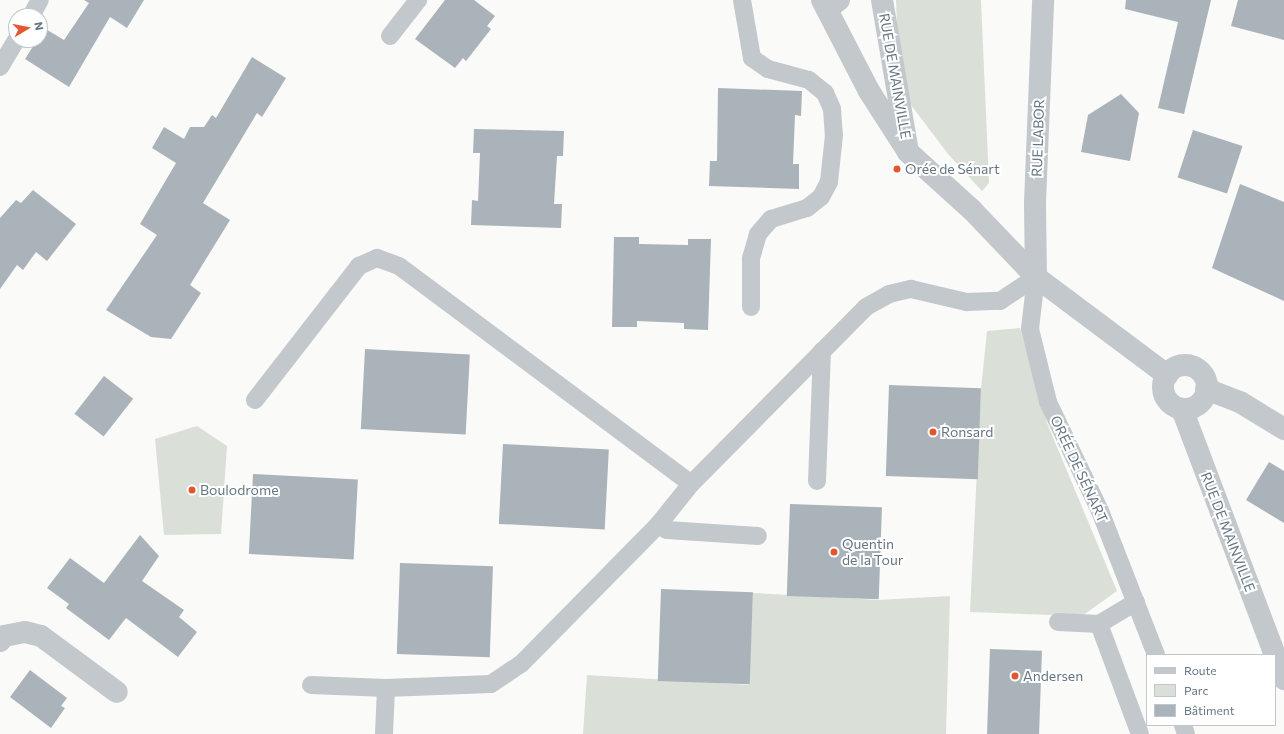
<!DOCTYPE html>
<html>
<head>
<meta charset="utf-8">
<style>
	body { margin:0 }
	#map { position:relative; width:1284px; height:734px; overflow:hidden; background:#fafaf8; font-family:Commissioner,sans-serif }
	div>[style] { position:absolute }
	.green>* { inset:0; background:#dadfd7 }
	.building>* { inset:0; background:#aab3b9; transform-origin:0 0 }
	.service>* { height:18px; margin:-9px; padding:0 9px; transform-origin:9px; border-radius:9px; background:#c3c8cc }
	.minor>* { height:22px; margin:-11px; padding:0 11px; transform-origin:11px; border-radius:11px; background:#c3c8cc }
	.tertiary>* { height:22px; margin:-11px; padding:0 11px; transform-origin:11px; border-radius:11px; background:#c3c8cc }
	.tertiary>.ring { margin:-11px; padding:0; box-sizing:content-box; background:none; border:22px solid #c3c8cc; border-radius:50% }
	.dots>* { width:11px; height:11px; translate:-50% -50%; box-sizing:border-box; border:2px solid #fff; border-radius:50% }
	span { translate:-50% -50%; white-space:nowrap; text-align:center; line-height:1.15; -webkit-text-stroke:4px #fff; paint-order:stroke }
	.street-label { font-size:14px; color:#657683 }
	.poi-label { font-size:14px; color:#657683 }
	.left { translate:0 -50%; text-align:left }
	.legend { position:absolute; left:1146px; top:654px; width:130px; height:72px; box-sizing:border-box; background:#fff; border:1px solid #c1c8cd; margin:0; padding:5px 7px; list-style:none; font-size:12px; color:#657683 }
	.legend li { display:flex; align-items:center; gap:8px; height:20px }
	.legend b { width:20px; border:1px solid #c1c8cd }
	.north { position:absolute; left:8px; top:8px; width:40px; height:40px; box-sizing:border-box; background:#fff; border:1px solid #c1c8cd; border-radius:50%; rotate:80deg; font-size:11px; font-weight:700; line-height:16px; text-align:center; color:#657683 }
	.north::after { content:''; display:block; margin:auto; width:14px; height:18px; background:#e4572e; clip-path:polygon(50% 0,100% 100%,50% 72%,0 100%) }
</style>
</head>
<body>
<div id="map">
	<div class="green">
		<i style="clip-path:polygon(896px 0,981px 0,989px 183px,982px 191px,948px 154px,908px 101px,899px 73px)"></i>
		<i style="clip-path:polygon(1020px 328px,1047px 423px,1117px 591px,1082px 616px,970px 612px,981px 389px,987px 331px)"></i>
		<i style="clip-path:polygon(197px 426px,227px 446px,221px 534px,164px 535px,155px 439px)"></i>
		<i style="clip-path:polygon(753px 593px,878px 600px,950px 596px,946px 734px,583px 734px,587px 675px,749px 685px)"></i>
	</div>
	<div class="building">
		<i style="clip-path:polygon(84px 0,144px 0,127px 28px,110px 17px,69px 87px,25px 59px,37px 40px,40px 40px,44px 28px,64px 40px,89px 3px)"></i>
		<i style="clip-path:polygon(445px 0,474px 0,495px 16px,487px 26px,491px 29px,466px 61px,463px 58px,455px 68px,415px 39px)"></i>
		<i style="clip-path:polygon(1126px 0,1211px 0,1184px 114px,1158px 108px,1178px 22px,1125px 9px)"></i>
		<i style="clip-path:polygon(1238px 0,1284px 0,1284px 40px,1231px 26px)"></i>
		<i style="clip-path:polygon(252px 57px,286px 78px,262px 117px,257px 113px,203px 203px,230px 220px,190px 285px,201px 293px,171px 339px,151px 337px,106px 310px,157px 235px,140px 224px,176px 163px,152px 148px,164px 127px,184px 139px,190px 127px,204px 127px,212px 115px,216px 118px)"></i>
		<i style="clip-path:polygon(718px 88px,802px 91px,801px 116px,795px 115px,793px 164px,799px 164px,799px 189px,709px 186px,710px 161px,717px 161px)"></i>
		<i style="clip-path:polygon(1121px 94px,1139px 113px,1130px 161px,1081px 152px,1088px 115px)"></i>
		<i style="clip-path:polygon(474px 129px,564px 131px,563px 156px,557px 156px,554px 204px,562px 204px,561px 228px,471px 225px,472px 200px,478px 201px,480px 153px,473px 153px)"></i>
		<i style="left:1193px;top:130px;width:52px;height:50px;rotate:18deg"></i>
		<i style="clip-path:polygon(1240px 184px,1284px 202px,1284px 301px,1212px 268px)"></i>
		<i style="clip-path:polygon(33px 190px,76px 224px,47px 261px,36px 252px,23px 270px,17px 265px,0 289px,0 218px,16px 200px,21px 203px)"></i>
		<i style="clip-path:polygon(614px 237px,639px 237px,639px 244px,688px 245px,688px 239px,711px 239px,708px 330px,684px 329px,684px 323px,637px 321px,637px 327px,612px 327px)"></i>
		<i style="left:365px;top:349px;width:105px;height:80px;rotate:3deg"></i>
		<i style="left:104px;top:376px;width:37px;height:48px;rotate:38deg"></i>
		<i style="left:889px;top:385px;width:92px;height:91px;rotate:2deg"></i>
		<i style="left:503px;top:444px;width:106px;height:80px;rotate:3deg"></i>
		<i style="clip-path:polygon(1269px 462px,1284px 471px,1284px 523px,1246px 500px)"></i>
		<i style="left:253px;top:474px;width:105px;height:80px;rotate:3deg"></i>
		<i style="left:790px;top:504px;width:92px;height:92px;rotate:2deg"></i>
		<i style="clip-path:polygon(140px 535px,159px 556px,142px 581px,184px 610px,179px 617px,197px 632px,178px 657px,126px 618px,109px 640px,66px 608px,69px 604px,47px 588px,70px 558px,104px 583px)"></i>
		<i style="left:400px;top:563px;width:93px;height:91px;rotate:2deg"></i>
		<i style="left:661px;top:589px;width:92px;height:92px;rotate:2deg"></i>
		<i style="left:990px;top:649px;width:52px;height:85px;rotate:2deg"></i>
		<i style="clip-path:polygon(30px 670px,67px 698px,61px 706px,65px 708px,51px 728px,10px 697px)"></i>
	</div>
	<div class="service">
		<i style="left:742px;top:0;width:59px;rotate:80.2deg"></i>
		<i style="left:752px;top:58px;width:19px;rotate:35deg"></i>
		<i style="left:768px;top:69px;width:42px;rotate:15deg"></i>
		<i style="left:809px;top:80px;width:21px;rotate:39deg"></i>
		<i style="left:825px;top:93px;width:17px;rotate:66deg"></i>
		<i style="left:832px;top:109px;width:26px;rotate:86deg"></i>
		<i style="left:834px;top:135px;width:47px;rotate:96.1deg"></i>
		<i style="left:829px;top:182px;width:17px;rotate:118deg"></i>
		<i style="left:821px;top:197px;width:18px;rotate:142deg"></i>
		<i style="left:807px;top:208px;width:38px;rotate:163deg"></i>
		<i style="left:771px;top:219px;width:20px;rotate:131deg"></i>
		<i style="left:758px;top:234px;width:26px;rotate:106deg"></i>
		<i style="left:751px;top:259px;width:48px;rotate:90deg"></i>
		<i style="left:31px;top:16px;width:18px;rotate:-61deg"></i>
		<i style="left:390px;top:36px;width:46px;rotate:-52.1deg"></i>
		<i style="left:0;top:67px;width:31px;rotate:-59deg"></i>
		<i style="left:1036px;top:277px;width:52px;rotate:96.6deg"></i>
		<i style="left:1030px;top:329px;width:75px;rotate:76.1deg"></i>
		<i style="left:1048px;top:402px;width:121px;rotate:64.5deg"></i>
		<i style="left:1100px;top:511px;width:155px;rotate:68.7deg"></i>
		<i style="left:255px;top:400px;width:170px;rotate:-52.2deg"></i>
		<i style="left:359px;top:266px;width:20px;rotate:-24deg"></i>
		<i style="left:377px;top:258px;width:23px;rotate:20deg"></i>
		<i style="left:399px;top:266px;width:364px;rotate:36.7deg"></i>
		<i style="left:691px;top:484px;width:249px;rotate:-45.3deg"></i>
		<i style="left:866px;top:307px;width:26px;rotate:-29deg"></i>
		<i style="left:889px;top:294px;width:23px;rotate:-13deg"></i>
		<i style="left:911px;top:289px;width:57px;rotate:13.3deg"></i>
		<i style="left:966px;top:302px;width:34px;rotate:-2deg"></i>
		<i style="left:1000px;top:301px;width:43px;rotate:-33.7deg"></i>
		<i style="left:817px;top:481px;width:130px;rotate:-87.8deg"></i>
		<i style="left:658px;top:525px;width:10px;rotate:29deg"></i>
		<i style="left:667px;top:530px;width:91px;rotate:3.8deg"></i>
		<i style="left:1136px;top:602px;width:43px;rotate:149.3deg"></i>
		<i style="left:1099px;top:624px;width:117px;rotate:69.6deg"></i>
		<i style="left:1058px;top:622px;width:41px;rotate:2.8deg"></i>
		<i style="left:311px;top:685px;width:75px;rotate:2.3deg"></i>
		<i style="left:1183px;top:725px;width:9px;rotate:72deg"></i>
		<i style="left:384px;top:734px;width:46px;rotate:-87.5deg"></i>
		<i style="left:386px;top:688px;width:105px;rotate:-2.2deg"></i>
		<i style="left:491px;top:684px;width:36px;rotate:-34deg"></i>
		<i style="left:521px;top:664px;width:195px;rotate:-45.4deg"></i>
		<i style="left:658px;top:525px;width:53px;rotate:-51.2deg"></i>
	</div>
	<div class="minor">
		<i style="left:882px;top:0;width:154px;rotate:80.3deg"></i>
		<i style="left:827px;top:9px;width:15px;rotate:-37deg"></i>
		<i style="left:1036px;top:277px;width:74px;rotate:-90.8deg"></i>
		<i style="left:1035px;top:203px;width:203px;rotate:-87.7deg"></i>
		<i style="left:1182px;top:409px;width:263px;rotate:69.3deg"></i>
		<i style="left:0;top:641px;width:6px;rotate:-51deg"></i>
		<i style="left:4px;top:636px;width:21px;rotate:-11deg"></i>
		<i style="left:25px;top:632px;width:16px;rotate:14deg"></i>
		<i style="left:41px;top:636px;width:94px;rotate:36.4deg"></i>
		<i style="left:1275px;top:655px;width:26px;rotate:69deg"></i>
	</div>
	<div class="tertiary">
		<i style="left:822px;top:0;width:102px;rotate:62.7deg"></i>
		<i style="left:869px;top:91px;width:72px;rotate:57.4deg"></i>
		<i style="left:908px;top:152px;width:86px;rotate:42.2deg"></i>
		<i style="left:972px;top:210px;width:93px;rotate:46.3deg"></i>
		<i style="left:1036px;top:277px;width:164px;rotate:36.8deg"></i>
		<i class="ring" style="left:1163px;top:365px;width:22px;height:22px"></i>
		<i style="left:1206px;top:389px;width:36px;rotate:21deg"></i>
		<i style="left:1240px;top:402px;width:52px;rotate:31.5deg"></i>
	</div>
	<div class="dots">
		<i style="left:897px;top:169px;background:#e4572e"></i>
		<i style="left:933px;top:432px;background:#e4572e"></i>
		<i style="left:192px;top:490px;background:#e4572e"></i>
		<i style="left:834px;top:552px;background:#e4572e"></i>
		<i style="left:1015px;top:676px;background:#e4572e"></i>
	</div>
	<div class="street-label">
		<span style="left:895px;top:76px;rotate:80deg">RUE DE MAINVILLE</span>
		<span style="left:1038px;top:138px;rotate:-88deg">RUE LABOR</span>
		<span style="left:1079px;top:469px;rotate:65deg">ORÉE DE SÉNART</span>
		<span style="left:1228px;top:532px;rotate:69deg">RUE DE MAINVILLE</span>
	</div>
	<div class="poi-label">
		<span class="left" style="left:905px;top:169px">Orée de Sénart</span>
		<span class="left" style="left:941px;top:432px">Ronsard</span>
		<span class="left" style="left:200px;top:490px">Boulodrome</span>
		<span class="left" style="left:842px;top:552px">Quentin<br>de la Tour</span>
		<span class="left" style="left:1023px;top:676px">Andersen</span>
	</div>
	<ul class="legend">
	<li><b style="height:5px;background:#c3c8cc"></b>Route</li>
	<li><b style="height:11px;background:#dadfd7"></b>Parc</li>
	<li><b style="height:11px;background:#aab3b9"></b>Bâtiment</li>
	</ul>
	<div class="north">N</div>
</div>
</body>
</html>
